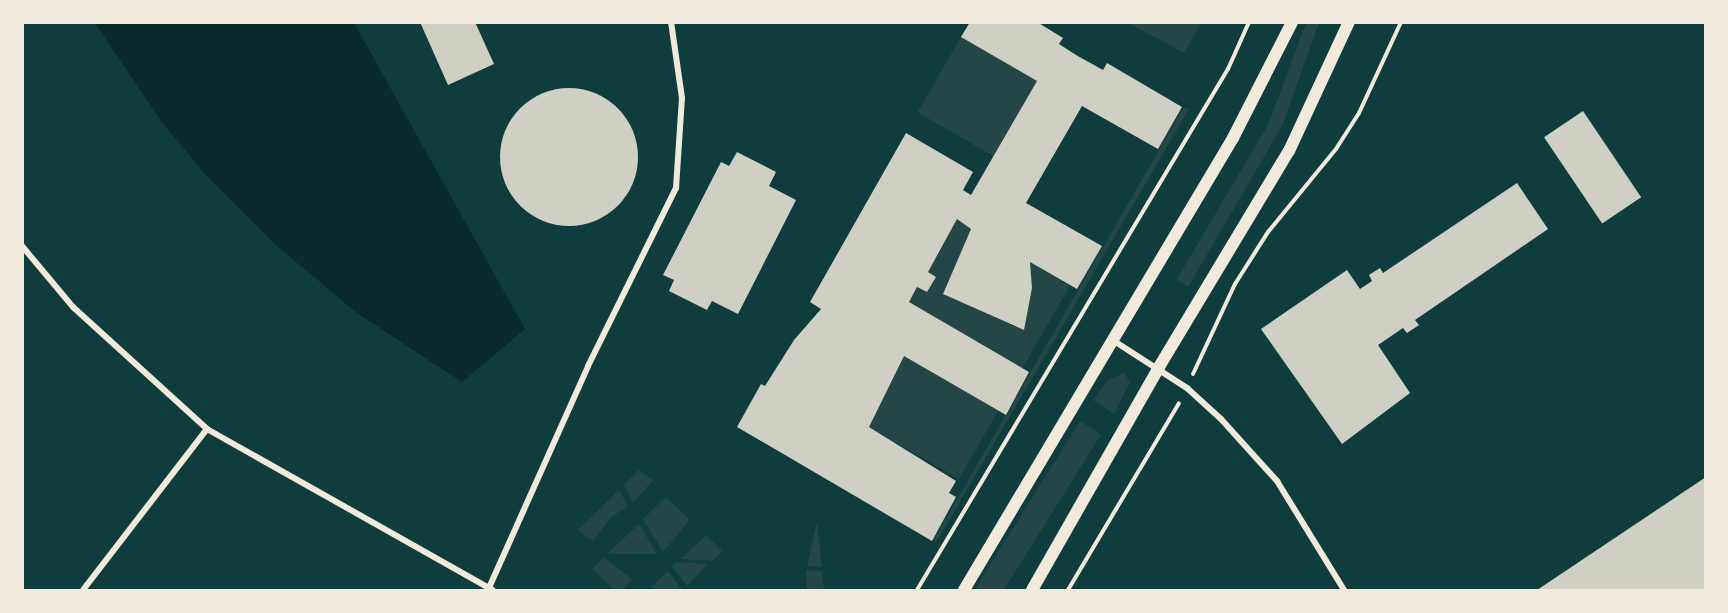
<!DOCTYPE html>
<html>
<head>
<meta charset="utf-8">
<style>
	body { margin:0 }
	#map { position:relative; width:1728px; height:613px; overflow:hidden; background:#0f3d3e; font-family:"Work Sans",sans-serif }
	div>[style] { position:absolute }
	.green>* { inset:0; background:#244646; transform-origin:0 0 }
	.water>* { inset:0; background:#0a2a2b }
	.building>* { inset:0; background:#cfcfc3; transform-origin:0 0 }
	.round { border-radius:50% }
	.path>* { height:4px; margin:-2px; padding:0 2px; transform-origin:2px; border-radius:2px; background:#f1e9da }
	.minor>* { height:6px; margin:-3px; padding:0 3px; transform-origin:3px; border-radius:3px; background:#f1e9da }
	.secondary>* { height:12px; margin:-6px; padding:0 6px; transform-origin:6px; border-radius:6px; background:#f1e9da }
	span { translate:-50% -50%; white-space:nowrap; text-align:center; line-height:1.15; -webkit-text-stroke:6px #f1e9da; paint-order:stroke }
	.frame { position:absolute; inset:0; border:24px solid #f1e9da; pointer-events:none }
</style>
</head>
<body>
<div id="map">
	<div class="green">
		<i style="clip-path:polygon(1129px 23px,1201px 23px,1184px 53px)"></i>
		<i style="clip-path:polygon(1306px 23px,1319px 23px,1282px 126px,1188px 287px,1177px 279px,1268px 125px)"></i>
		<i style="left:961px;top:37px;width:88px;height:87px;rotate:30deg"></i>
		<i style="clip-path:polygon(1184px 107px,1189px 109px,936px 543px,933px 541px)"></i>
		<i style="clip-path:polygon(957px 219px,971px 229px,943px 294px,1023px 330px,1032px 288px,1030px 262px,1070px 286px,1022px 369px,909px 302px,917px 288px,927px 292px,936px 277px,928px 272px)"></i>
		<i style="left:904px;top:356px;width:109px;height:79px;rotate:30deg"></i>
		<i style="clip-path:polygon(1124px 373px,1130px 382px,1114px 414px,1093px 400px,1108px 380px)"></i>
		<i style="left:1080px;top:421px;width:25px;height:196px;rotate:32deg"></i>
		<i style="clip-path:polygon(639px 470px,653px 480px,633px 503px,624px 485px)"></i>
		<i style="clip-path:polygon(619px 490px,628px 506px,610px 518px,593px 541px,578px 530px)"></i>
		<i style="clip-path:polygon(666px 497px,690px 520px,663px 552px,643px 519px)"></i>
		<i style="clip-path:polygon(817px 522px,822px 567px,807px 566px)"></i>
		<i style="clip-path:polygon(639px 524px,657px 554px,607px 554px)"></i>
		<i style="clip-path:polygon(706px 535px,722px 551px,713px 561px,681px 559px)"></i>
		<i style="clip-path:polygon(604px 558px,632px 579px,623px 590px,614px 590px,592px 569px)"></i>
		<i style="clip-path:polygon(676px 562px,708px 564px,687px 586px,672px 566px)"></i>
		<i style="clip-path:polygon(806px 570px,822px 571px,824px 590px,807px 590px)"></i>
		<i style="clip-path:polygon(668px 571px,682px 590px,655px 590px,651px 587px)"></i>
	</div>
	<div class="water">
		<i style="clip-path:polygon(95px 23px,354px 23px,525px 329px,462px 382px,357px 313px,276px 245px,205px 174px,161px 121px)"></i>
	</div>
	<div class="building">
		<i style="clip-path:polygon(420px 22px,475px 22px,494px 64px,448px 85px)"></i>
		<i style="clip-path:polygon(970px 22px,1037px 22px,1063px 38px,1059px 44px,1076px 55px,1103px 70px,1107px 63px,1182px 107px,1158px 149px,1082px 106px,1026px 203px,1102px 246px,1077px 289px,1030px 262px,1032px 288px,1024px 330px,943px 294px,971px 229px,957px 219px,928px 272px,936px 277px,927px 292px,917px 287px,909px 302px,1029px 372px,1006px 415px,904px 356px,869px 427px,956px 481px,949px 493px,956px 497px,932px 541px,737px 427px,761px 384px,765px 386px,794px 340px,821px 309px,810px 302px,906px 133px,973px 172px,963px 190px,971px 195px,1037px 81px,961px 37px)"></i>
		<i class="round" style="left:500px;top:88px;width:138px;height:138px"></i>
		<i style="left:1583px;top:111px;width:104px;height:47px;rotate:56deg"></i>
		<i style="clip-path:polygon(737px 152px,776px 172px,769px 186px,796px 200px,738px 314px,712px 301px,707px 310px,669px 291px,674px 280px,663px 275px,721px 162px,729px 166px)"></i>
		<i style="clip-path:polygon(1517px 183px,1548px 229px,1415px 320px,1419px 325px,1407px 333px,1403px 328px,1378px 345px,1410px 393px,1342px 444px,1261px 329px,1347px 270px,1360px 289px,1372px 281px,1369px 275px,1380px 268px,1383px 273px)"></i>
		<i style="clip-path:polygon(1706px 477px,1706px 590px,1537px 590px)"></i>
	</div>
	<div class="path">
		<i style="left:1193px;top:374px;width:99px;rotate:-65deg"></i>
		<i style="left:1235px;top:284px;width:62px;rotate:-57.6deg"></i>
		<i style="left:1268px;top:232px;width:107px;rotate:-50.7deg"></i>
		<i style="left:1336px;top:149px;width:43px;rotate:-57.4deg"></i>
		<i style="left:1359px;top:113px;width:100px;rotate:-65.2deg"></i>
		<i style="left:917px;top:590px;width:607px;rotate:-59.17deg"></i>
		<i style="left:1228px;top:69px;width:51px;rotate:-65.9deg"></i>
		<i style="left:1068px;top:590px;width:217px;rotate:-59.3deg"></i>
	</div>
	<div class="minor">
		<i style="left:22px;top:246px;width:80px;rotate:50.1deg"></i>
		<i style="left:73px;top:307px;width:181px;rotate:42.3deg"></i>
		<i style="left:207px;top:429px;width:328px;rotate:29.4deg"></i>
		<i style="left:1114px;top:341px;width:87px;rotate:32.8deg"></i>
		<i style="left:1187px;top:388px;width:46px;rotate:42.4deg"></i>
		<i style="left:1221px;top:419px;width:84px;rotate:47.9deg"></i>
		<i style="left:1277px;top:481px;width:128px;rotate:58.4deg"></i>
		<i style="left:83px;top:590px;width:203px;rotate:-52.4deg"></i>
		<i style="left:488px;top:590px;width:245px;rotate:-65.9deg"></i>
		<i style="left:588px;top:366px;width:199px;rotate:-63.7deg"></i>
		<i style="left:676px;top:188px;width:90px;rotate:-86.2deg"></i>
		<i style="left:682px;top:98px;width:77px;rotate:-98.2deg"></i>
	</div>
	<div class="secondary">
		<i style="left:964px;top:590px;width:526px;rotate:-59.24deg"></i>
		<i style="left:1233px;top:138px;width:130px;rotate:-63deg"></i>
		<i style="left:1032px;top:590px;width:257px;rotate:-60.3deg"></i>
		<i style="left:1159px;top:367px;width:252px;rotate:-59deg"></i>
		<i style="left:1289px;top:151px;width:142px;rotate:-65.1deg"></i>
	</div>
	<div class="frame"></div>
</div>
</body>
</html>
